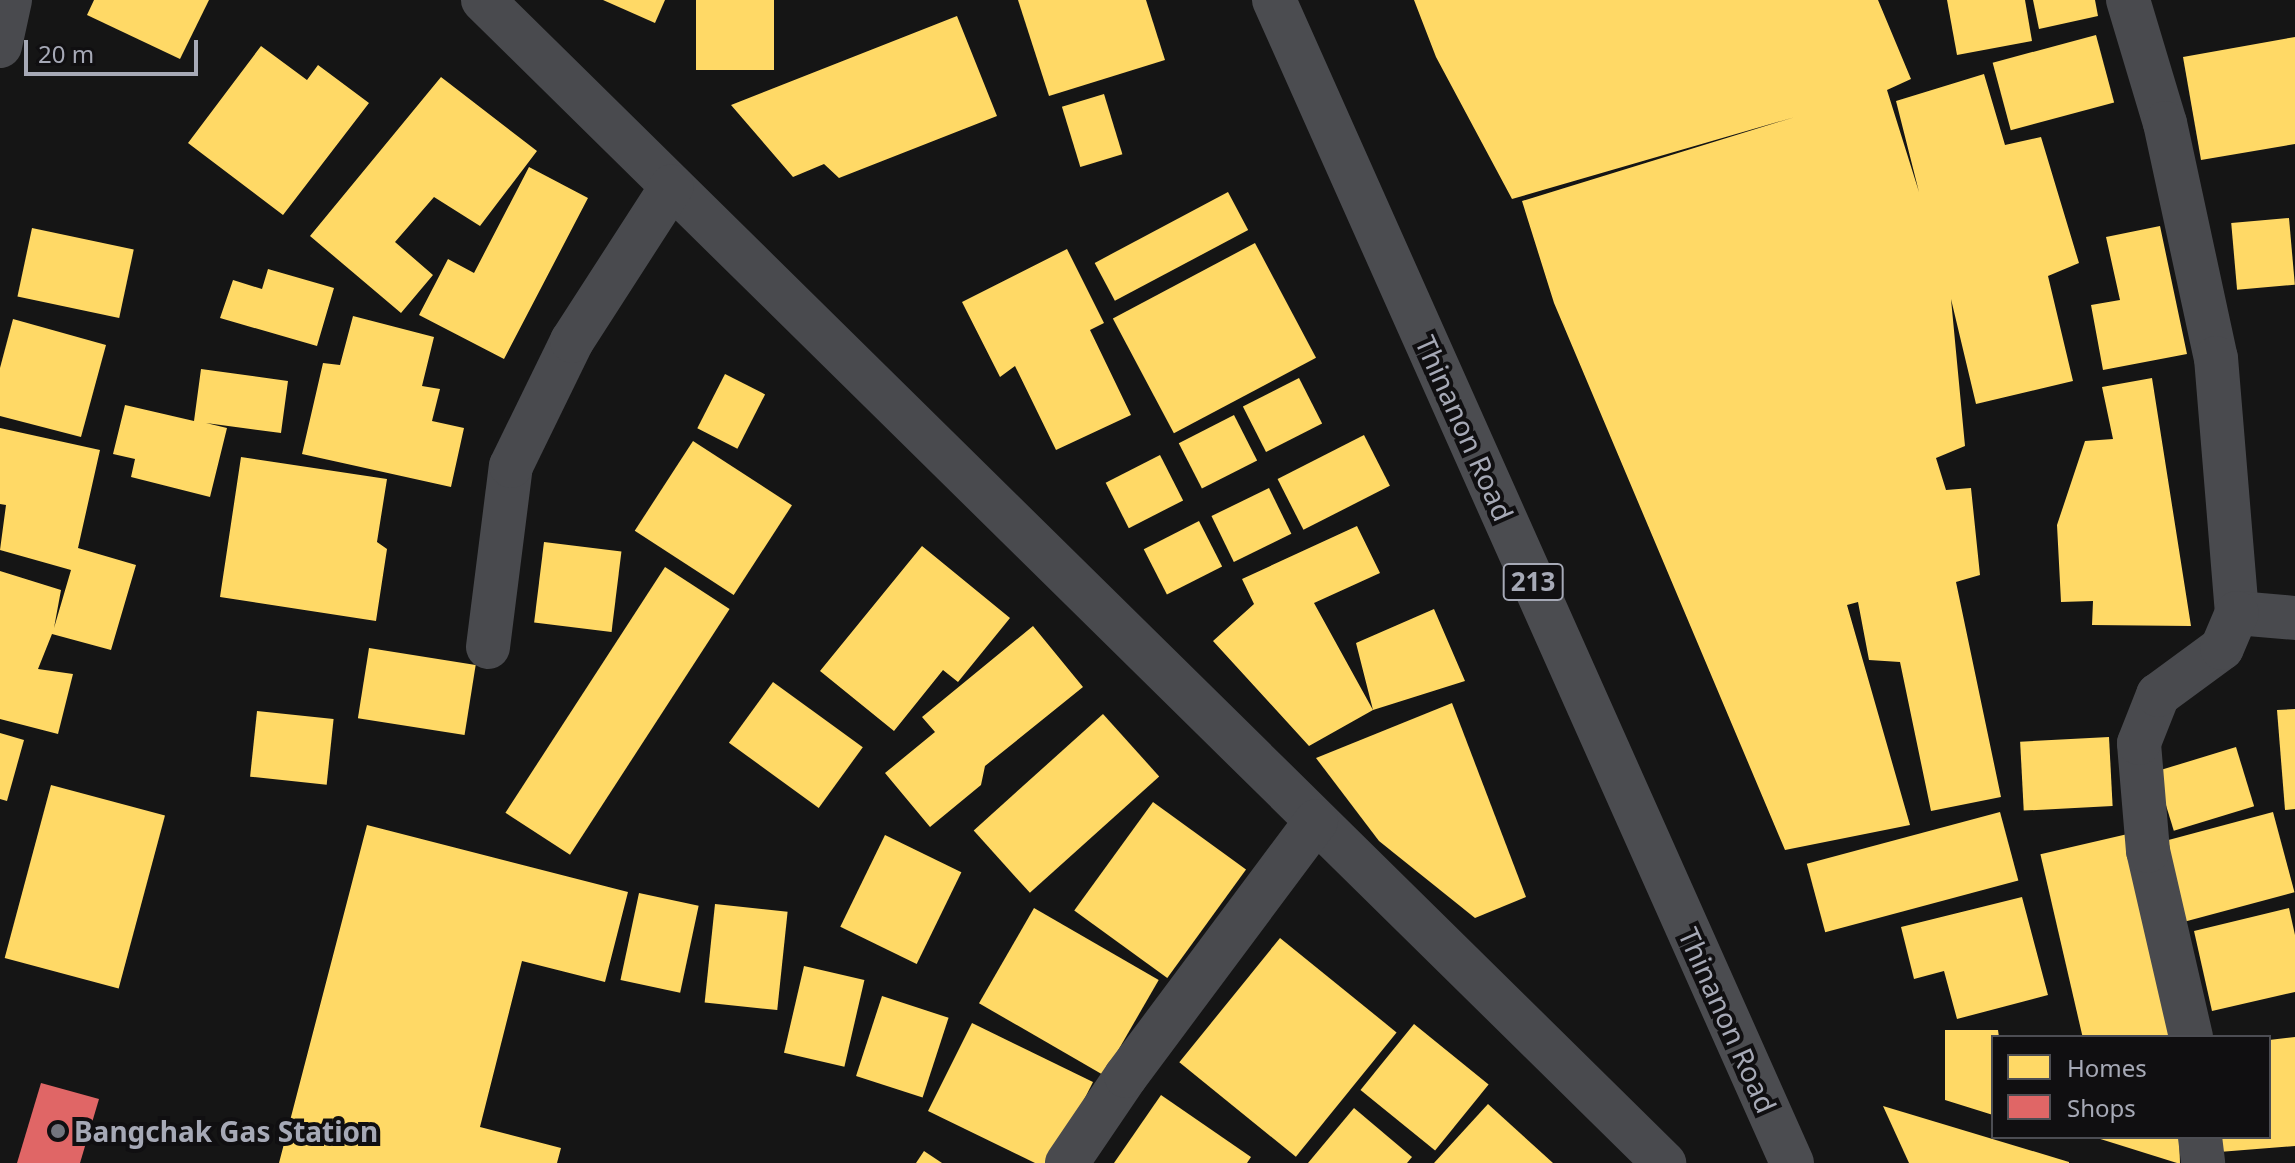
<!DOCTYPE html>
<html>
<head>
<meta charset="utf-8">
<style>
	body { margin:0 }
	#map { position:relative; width:2295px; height:1163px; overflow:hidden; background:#151515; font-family:"Noto Sans",sans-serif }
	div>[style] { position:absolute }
	.homes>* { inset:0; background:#ffd966; transform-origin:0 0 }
	.shops>* { inset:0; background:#e06666 }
	.minor>* { height:44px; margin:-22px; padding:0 22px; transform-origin:22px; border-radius:22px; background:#494a4e }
	.major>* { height:44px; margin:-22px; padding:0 22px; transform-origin:22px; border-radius:22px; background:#4b4c50 }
	.dots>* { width:22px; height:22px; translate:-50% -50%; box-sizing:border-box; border:4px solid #100f11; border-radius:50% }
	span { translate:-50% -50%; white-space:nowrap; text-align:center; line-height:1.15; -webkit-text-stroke:8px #100f11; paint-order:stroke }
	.shield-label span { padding:2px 6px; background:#100f11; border:2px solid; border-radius:6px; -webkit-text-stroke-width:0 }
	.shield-label { font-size:26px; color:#a6a9b6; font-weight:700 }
	.street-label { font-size:28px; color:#a6a9b6 }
	.poi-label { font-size:28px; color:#a6a9b6; font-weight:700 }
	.left { translate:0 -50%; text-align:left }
	.legend { position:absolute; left:1991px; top:1035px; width:280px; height:104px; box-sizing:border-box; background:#100f11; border:2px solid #4c4d53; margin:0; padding:10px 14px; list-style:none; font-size:24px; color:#a6a9b6 }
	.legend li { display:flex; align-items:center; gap:16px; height:40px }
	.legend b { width:40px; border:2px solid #4c4d53 }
	.scale { position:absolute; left:24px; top:40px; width:174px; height:36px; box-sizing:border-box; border:4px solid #a6a9b6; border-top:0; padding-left:10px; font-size:24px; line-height:28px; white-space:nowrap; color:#a6a9b6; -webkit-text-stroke:6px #100f11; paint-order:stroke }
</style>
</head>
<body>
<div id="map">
	<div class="homes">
		<i style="clip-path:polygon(94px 0,209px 0,180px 59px,87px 15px)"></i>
		<i style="clip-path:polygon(603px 0,665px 0,655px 23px)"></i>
		<i style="left:696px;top:0;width:78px;height:70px"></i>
		<i style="clip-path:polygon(1018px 0,1146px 0,1165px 60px,1049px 96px)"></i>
		<i style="clip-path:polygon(1414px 0,1878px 0,1911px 79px,1887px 90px,1919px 192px,1896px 101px,1984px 74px,2005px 145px,2041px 137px,2079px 263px,2048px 276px,2073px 381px,1976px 404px,1951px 299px,1965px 446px,1936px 458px,1946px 490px,1971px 488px,1980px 575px,1956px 582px,2001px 797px,1931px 811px,1900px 662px,1869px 660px,1858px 602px,1847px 605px,1910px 825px,1785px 850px,1554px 303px,1522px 201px,1795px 117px,1512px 199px,1436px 57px)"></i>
		<i style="clip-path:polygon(1947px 0,2025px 0,2032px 41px,1957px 55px)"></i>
		<i style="clip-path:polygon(2033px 0,2095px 0,2098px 16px,2039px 29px)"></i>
		<i style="clip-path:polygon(957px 16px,997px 116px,839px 178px,824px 164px,793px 177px,731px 105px)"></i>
		<i style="left:2096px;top:35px;width:70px;height:107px;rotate:75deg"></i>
		<i style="clip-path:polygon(2295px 37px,2295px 144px,2201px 160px,2183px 57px)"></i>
		<i style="clip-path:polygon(261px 46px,307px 80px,318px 65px,369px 103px,283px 215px,188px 143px)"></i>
		<i style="clip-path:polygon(441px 77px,537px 151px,480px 226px,434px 197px,395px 242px,433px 275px,401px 313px,310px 236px)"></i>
		<i style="left:1104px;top:94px;width:63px;height:44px;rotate:73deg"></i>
		<i style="clip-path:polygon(529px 167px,588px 198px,504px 359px,419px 315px,448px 259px,474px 273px)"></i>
		<i style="left:1228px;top:192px;width:43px;height:151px;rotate:62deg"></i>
		<i style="left:2289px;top:218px;width:67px;height:58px;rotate:85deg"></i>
		<i style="clip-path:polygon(2160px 226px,2187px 354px,2103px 370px,2091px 305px,2120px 300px,2106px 237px)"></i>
		<i style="left:32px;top:228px;width:104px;height:70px;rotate:12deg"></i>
		<i style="left:1255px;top:243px;width:130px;height:161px;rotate:62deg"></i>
		<i style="clip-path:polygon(1067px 249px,1104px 323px,1090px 330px,1131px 415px,1056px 450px,1015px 366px,1000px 377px,962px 302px)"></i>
		<i style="clip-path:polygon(268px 269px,334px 288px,317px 346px,220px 318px,233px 280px,262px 289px)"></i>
		<i style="clip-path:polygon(353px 316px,434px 337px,422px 386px,440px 389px,432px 421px,464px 428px,451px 487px,302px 454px,323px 363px,340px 365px)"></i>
		<i style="clip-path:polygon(13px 319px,106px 345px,81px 437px,0 416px,0 368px)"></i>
		<i style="clip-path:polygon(201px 369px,288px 381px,281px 433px,206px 423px,227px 428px,210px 497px,131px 477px,135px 459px,113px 454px,125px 405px,194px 421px)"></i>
		<i style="left:725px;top:374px;width:45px;height:61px;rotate:27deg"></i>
		<i style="left:1299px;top:378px;width:51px;height:63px;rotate:63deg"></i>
		<i style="clip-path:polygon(2152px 378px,2191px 626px,2092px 625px,2093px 601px,2061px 602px,2057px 525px,2085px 441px,2113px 439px,2102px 387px)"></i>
		<i style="left:1234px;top:415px;width:51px;height:62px;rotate:63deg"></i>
		<i style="clip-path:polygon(0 428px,100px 450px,78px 548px,136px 565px,111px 650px,52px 634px,38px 669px,73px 674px,58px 734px,0 719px,0 571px,61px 590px,54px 628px,71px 570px,0 550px,6px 505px,0 504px)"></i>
		<i style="left:1364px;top:435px;width:57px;height:97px;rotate:63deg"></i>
		<i style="left:693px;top:441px;width:118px;height:107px;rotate:33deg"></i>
		<i style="left:1160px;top:455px;width:51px;height:61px;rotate:63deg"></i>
		<i style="clip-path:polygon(241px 457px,387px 479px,377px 542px,387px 549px,376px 621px,220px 597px)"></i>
		<i style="left:1269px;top:488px;width:51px;height:64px;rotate:64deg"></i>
		<i style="left:1199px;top:521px;width:51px;height:62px;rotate:63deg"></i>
		<i style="clip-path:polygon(1357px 526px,1380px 573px,1314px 603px,1373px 710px,1356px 643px,1434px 609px,1465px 681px,1373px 710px,1309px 746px,1213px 641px,1254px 604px,1242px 579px)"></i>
		<i style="left:544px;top:542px;width:78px;height:81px;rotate:7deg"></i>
		<i style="clip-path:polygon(922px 546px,1010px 618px,958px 682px,943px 670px,894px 731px,820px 671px)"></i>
		<i style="left:665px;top:567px;width:77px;height:293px;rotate:33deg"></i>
		<i style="clip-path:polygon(1033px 626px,1083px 687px,985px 766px,981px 785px,930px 827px,885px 773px,935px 732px,922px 717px)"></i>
		<i style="left:369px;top:648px;width:108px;height:71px;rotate:9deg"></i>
		<i style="left:773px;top:682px;width:111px;height:75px;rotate:36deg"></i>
		<i style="clip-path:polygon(1452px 703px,1526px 897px,1475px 918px,1379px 841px,1316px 758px)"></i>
		<i style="clip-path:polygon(2295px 709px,2295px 809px,2285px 810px,2277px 710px)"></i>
		<i style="left:257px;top:711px;width:77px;height:66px;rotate:6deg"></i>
		<i style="left:1103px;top:714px;width:84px;height:174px;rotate:48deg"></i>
		<i style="clip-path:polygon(0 733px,24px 740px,7px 801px,0 799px)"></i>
		<i style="left:2109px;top:737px;width:69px;height:89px;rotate:87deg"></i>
		<i style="left:2236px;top:747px;width:62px;height:84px;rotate:73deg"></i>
		<i style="left:51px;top:785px;width:118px;height:179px;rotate:15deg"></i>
		<i style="left:1153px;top:802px;width:115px;height:134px;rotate:36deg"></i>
		<i style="left:2000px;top:812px;width:71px;height:200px;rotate:75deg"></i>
		<i style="left:2273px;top:812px;width:83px;height:114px;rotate:75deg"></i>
		<i style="clip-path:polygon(367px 825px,628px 892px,605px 982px,522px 961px,480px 1127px,561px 1148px,557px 1163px,279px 1163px)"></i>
		<i style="left:2132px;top:833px;width:210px;height:94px;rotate:77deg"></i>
		<i style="left:885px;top:835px;width:85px;height:102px;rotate:26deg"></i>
		<i style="left:639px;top:893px;width:61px;height:89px;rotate:12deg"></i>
		<i style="clip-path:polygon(2022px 897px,2048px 995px,1957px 1019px,1944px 971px,1914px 979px,1901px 927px)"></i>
		<i style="left:715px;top:904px;width:73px;height:99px;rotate:6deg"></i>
		<i style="left:1034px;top:908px;width:144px;height:110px;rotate:30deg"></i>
		<i style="clip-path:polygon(2289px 908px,2295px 935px,2295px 992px,2212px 1011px,2194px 931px)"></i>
		<i style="left:1280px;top:938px;width:150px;height:160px;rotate:39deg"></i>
		<i style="left:804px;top:966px;width:62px;height:89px;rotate:13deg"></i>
		<i style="left:882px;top:996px;width:70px;height:84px;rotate:18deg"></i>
		<i style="clip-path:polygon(972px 1023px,1093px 1082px,1052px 1163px,1035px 1163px,928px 1111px)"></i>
		<i style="left:1414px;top:1024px;width:96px;height:85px;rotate:39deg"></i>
		<i style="clip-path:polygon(1945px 1030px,1998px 1030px,1999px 1037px,1993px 1037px,1993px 1115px,1945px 1100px)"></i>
		<i style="clip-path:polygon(2295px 1037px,2295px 1146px,2219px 1152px,2218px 1137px,2269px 1137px,2269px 1040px)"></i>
		<i style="clip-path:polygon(1161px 1095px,1251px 1157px,1247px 1163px,1114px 1163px)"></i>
		<i style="clip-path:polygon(1488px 1104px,1553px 1163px,1434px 1163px)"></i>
		<i style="clip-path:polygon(1883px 1106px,2069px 1162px,2069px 1163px,1909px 1163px)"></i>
		<i style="clip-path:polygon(1354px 1108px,1412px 1157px,1407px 1163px,1308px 1163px)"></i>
		<i style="clip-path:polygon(2094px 1137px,2179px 1137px,2180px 1163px,2177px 1163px)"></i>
		<i style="clip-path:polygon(924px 1151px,942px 1163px,916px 1163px)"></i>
	</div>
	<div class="shops">
		<i style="clip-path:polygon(41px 1083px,99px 1099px,80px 1163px,17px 1163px)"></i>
	</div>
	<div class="minor">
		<i style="left:483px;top:0;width:1658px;rotate:44.56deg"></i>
		<i style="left:2128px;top:0;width:128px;rotate:73.3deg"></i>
		<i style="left:2165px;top:123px;width:240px;rotate:77.8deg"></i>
		<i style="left:2216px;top:358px;width:256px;rotate:85.3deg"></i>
		<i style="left:2237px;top:613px;width:58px;rotate:4.9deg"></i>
		<i style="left:0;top:46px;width:47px;rotate:-77.7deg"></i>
		<i style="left:488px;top:647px;width:182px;rotate:-82.8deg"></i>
		<i style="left:511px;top:466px;width:139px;rotate:-64deg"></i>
		<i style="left:572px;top:341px;width:184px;rotate:-57.2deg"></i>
		<i style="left:2191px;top:1037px;width:191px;rotate:-103deg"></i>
		<i style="left:2148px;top:851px;width:108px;rotate:-94.8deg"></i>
		<i style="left:2139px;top:743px;width:52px;rotate:-68.4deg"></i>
		<i style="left:2158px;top:695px;width:79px;rotate:-36.3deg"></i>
		<i style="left:2222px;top:648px;width:38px;rotate:-67deg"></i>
		<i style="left:2200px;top:1137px;width:26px;rotate:83deg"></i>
		<i style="left:1067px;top:1163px;width:105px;rotate:-55.9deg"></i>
		<i style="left:1126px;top:1076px;width:318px;rotate:-53.3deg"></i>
	</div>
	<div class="major">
		<i style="left:1274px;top:0;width:1273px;rotate:65.99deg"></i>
	</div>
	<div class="dots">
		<i style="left:58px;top:1131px;background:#73757e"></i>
	</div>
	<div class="shield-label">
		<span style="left:1533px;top:582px">213</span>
	</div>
	<div class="street-label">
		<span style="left:1465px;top:428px;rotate:66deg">Thinanon Road</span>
		<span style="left:1728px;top:1020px;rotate:66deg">Thinanon Road</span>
	</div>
	<div class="poi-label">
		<span class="left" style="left:74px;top:1131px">Bangchak Gas Station</span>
	</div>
	<ul class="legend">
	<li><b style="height:22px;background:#ffd966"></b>Homes</li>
	<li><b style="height:22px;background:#e06666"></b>Shops</li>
	</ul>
	<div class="scale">20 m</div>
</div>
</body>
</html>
